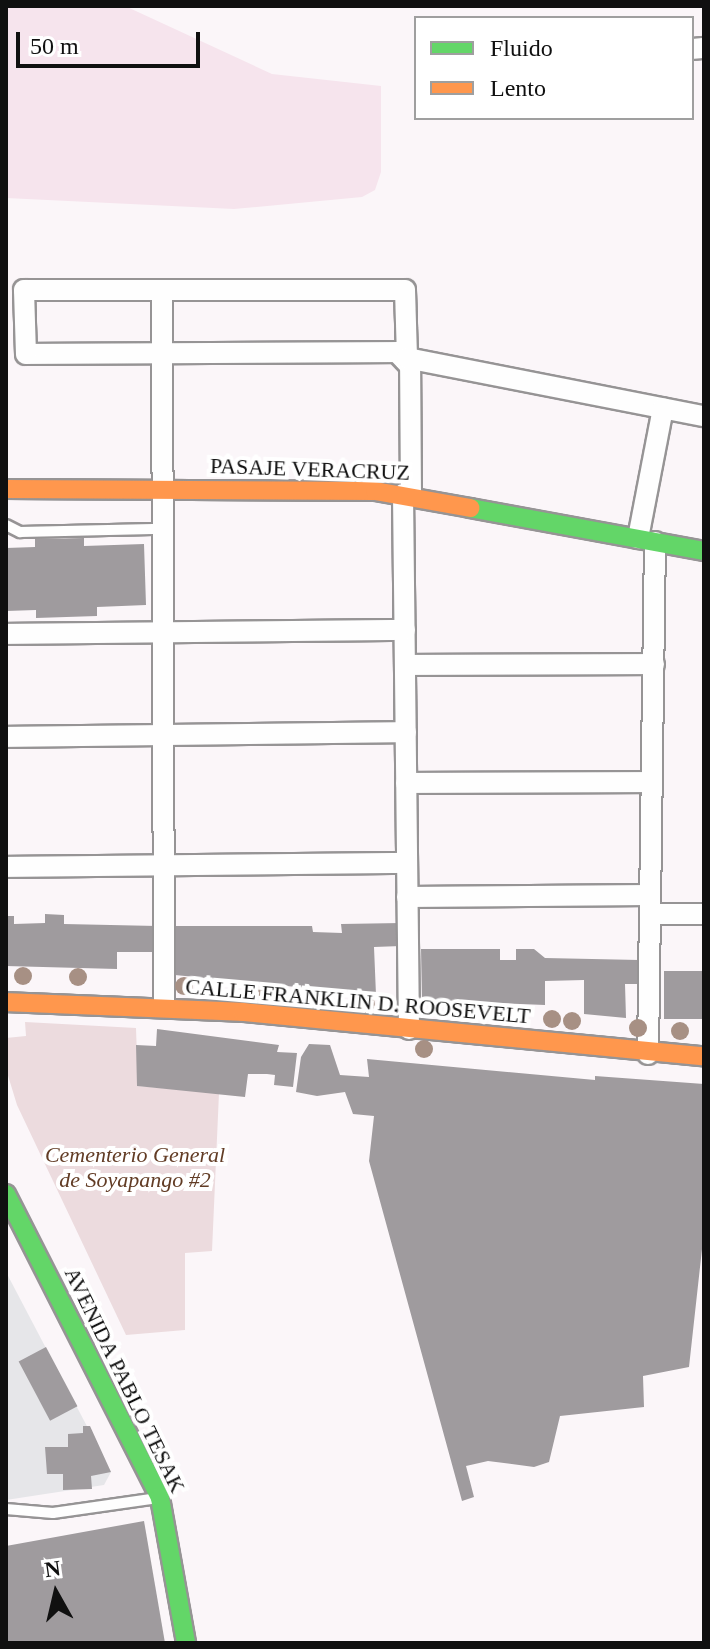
<!DOCTYPE html>
<html>
<head>
<meta charset="utf-8">
<style>
	body { margin:0 }
	#map { position:relative; width:710px; height:1649px; overflow:hidden; background:#fbf6f9; font-family:"Times New Roman",serif }
	div>[style] { position:absolute }
	.industrial>* { inset:0; background:#e6e6e9 }
	.farmland>* { inset:0; background:#f6e4ed }
	.cemetery>* { inset:0; background:#ecdbde }
	.building>* { inset:0; background:#9f9b9e; transform-origin:0 0 }
	.roads { filter:drop-shadow(2px 0 #969495) drop-shadow(-2px 0 #969495) drop-shadow(0 2px #969495) drop-shadow(0 -2px #969495) }
	.lane>* { height:10px; margin:-5px; padding:0 5px; transform-origin:5px; border-radius:5px; background:#fefefe }
	.street>* { height:20px; margin:-10px; padding:0 10px; transform-origin:10px; border-radius:10px; background:#fefefe }
	.fast>* { height:18px; margin:-9px; padding:0 9px; transform-origin:9px; border-radius:9px; background:#63d668 }
	.slow>* { height:18px; margin:-9px; padding:0 9px; transform-origin:9px; border-radius:9px; background:#ff974d }
	.trees>* { width:18px; height:18px; margin:-9px; border-radius:50%; background:#a79084 }
	span { translate:-50% -50%; white-space:nowrap; text-align:center; line-height:1.15; -webkit-text-stroke:8px #fff; paint-order:stroke }
	.street-label { font-size:22px; color:#101010 }
	.park-label { font-size:22px; color:#623c25; font-style:italic }
	.frame { position:absolute; inset:0; border:8px solid #101010; pointer-events:none }
	.legend { position:absolute; left:414px; top:16px; width:280px; height:104px; box-sizing:border-box; background:#fff; border:2px solid #9f9f9f; margin:0; padding:10px 14px; list-style:none; font-size:24px; color:#101010 }
	.legend li { display:flex; align-items:center; gap:16px; height:40px }
	.legend b { width:40px; border:2px solid #9f9f9f }
	.north { position:absolute; left:16px; top:1553px; width:80px; height:80px; -webkit-text-stroke:6px #fff; paint-order:stroke; rotate:352deg; font-size:22px; font-weight:700; line-height:32px; text-align:center; color:#101010 }
	.north::after { content:''; display:block; margin:auto; width:28px; height:36px; background:#101010; clip-path:polygon(50% 0,100% 100%,50% 72%,0 100%) }
	.scale { position:absolute; left:16px; top:32px; width:184px; height:36px; box-sizing:border-box; border:4px solid #101010; border-top:0; padding-left:10px; font-size:24px; line-height:28px; white-space:nowrap; color:#101010; -webkit-text-stroke:6px #fff; paint-order:stroke }
</style>
</head>
<body>
<div id="map">
	<div class="industrial">
		<i style="clip-path:polygon(6px 1272px,111px 1472px,104px 1485px,6px 1500px)"></i>
	</div>
	<div class="farmland">
		<i style="clip-path:polygon(6px 6px,125px 6px,272px 74px,381px 86px,381px 172px,375px 190px,362px 197px,234px 209px,6px 198px)"></i>
	</div>
	<div class="cemetery">
		<i style="clip-path:polygon(25px 1022px,136px 1028px,138px 1086px,219px 1093px,212px 1251px,185px 1253px,185px 1330px,126px 1335px,17px 1105px,6px 1069px,6px 1038px,26px 1036px)"></i>
	</div>
	<div class="building">
		<i style="clip-path:polygon(84px 538px,84px 546px,144px 544px,146px 605px,97px 607px,97px 616px,36px 618px,36px 610px,6px 611px,6px 548px,35px 547px,35px 539px)"></i>
		<i style="clip-path:polygon(45px 914px,64px 915px,64px 924px,157px 926px,157px 952px,117px 952px,117px 969px,6px 966px,6px 916px,14px 916px,14px 924px,45px 923px)"></i>
		<i style="clip-path:polygon(401px 923px,401px 946px,374px 947px,376px 995px,175px 975px,176px 926px,312px 926px,313px 932px,342px 933px,341px 924px)"></i>
		<i style="clip-path:polygon(421px 949px,500px 949px,500px 960px,516px 960px,516px 949px,534px 949px,545px 958px,639px 960px,639px 984px,625px 984px,626px 1018px,584px 1014px,584px 980px,545px 981px,545px 1005px,422px 1000px)"></i>
		<i style="left:704px;top:971px;width:48px;height:40px;rotate:90deg"></i>
		<i style="clip-path:polygon(157px 1029px,279px 1045px,277px 1052px,297px 1053px,293px 1087px,274px 1085px,275px 1075px,267px 1074px,248px 1074px,245px 1097px,137px 1086px,136px 1045px,156px 1046px)"></i>
		<i style="clip-path:polygon(309px 1044px,330px 1045px,340px 1075px,369px 1077px,367px 1059px,595px 1080px,595px 1076px,704px 1084px,704px 1231px,689px 1367px,643px 1376px,644px 1407px,560px 1416px,549px 1462px,534px 1467px,488px 1461px,466px 1466px,474px 1497px,462px 1501px,369px 1161px,374px 1116px,353px 1114px,345px 1092px,317px 1096px,296px 1092px,301px 1057px)"></i>
		<i style="left:46px;top:1347px;width:67px;height:31px;rotate:62deg"></i>
		<i style="clip-path:polygon(83px 1426px,90px 1426px,111px 1472px,91px 1476px,92px 1489px,63px 1490px,63px 1474px,47px 1474px,45px 1447px,68px 1447px,68px 1434px,83px 1433px)"></i>
		<i style="clip-path:polygon(144px 1521px,165px 1643px,6px 1643px,6px 1546px)"></i>
	</div>
	<div class="roads">
		<div class="lane">
			<i style="left:6px;top:525px;width:16px;rotate:27deg"></i>
			<i style="left:20px;top:532px;width:133px;rotate:-1.3deg"></i>
			<i style="left:6px;top:1509px;width:47px;rotate:4.9deg"></i>
			<i style="left:53px;top:1513px;width:106px;rotate:-8.1deg"></i>
		</div>
		<div class="street">
			<i style="left:692px;top:49px;width:12px;rotate:-5deg"></i>
			<i style="left:162px;top:290px;width:717px;rotate:89.84deg"></i>
			<i style="left:403px;top:494px;width:535px;rotate:89.36deg"></i>
			<i style="left:411px;top:495px;width:129px;rotate:-90.4deg"></i>
			<i style="left:410px;top:366px;width:19px;rotate:-133deg"></i>
			<i style="left:397px;top:352px;width:371px;rotate:179.7deg"></i>
			<i style="left:26px;top:354px;width:64px;rotate:-91.8deg"></i>
			<i style="left:24px;top:290px;width:381px"></i>
			<i style="left:405px;top:290px;width:68px;rotate:88.3deg"></i>
			<i style="left:407px;top:358px;width:303px;rotate:11.1deg"></i>
			<i style="left:638px;top:538px;width:132px;rotate:-79.1deg"></i>
			<i style="left:6px;top:634px;width:399px;rotate:-0.6deg"></i>
			<i style="left:405px;top:665px;width:249px;rotate:-0.2deg"></i>
			<i style="left:6px;top:737px;width:400px;rotate:-0.7deg"></i>
			<i style="left:406px;top:783px;width:246px;rotate:-0.2deg"></i>
			<i style="left:6px;top:867px;width:401px;rotate:-0.6deg"></i>
			<i style="left:407px;top:897px;width:243px;rotate:-0.5deg"></i>
			<i style="left:650px;top:914px;width:54px"></i>
			<i style="left:648px;top:1054px;width:512px;rotate:-89.22deg"></i>
		</div>
		<div class="fast">
			<i style="left:470px;top:508px;width:238px;rotate:10.4deg"></i>
			<i style="left:6px;top:1194px;width:341px;rotate:63.1deg"></i>
			<i style="left:160px;top:1498px;width:147px;rotate:79.8deg"></i>
		</div>
		<div class="slow">
			<i style="left:6px;top:489px;width:369px;rotate:0.3deg"></i>
			<i style="left:375px;top:491px;width:97px;rotate:10.1deg"></i>
			<i style="left:6px;top:1002px;width:237px;rotate:2.4deg"></i>
			<i style="left:243px;top:1012px;width:463px;rotate:5.5deg"></i>
		</div>
	</div>
	<div class="trees">
		<i style="left:23px;top:976px"></i>
		<i style="left:78px;top:977px"></i>
		<i style="left:184px;top:986px"></i>
		<i style="left:254px;top:993px"></i>
		<i style="left:366px;top:1004px"></i>
		<i style="left:552px;top:1019px"></i>
		<i style="left:572px;top:1021px"></i>
		<i style="left:638px;top:1028px"></i>
		<i style="left:680px;top:1031px"></i>
		<i style="left:424px;top:1049px"></i>
	</div>
	<div class="street-label">
		<span style="left:310px;top:469px;rotate:2deg">PASAJE VERACRUZ</span>
		<span style="left:358px;top:1001px;rotate:5deg">CALLE FRANKLIN D. ROOSEVELT</span>
		<span style="left:125px;top:1380px;rotate:64deg">AVENIDA PABLO TESAK</span>
	</div>
	<div class="park-label">
		<span style="left:135px;top:1167px">Cementerio General<br>de Soyapango #2</span>
	</div>
	<div class="frame"></div>
	<ul class="legend">
	<li><b style="height:10px;background:#63d668"></b>Fluido</li>
	<li><b style="height:10px;background:#ff974d"></b>Lento</li>
	</ul>
	<div class="north">N</div>
	<div class="scale">50 m</div>
</div>
</body>
</html>
